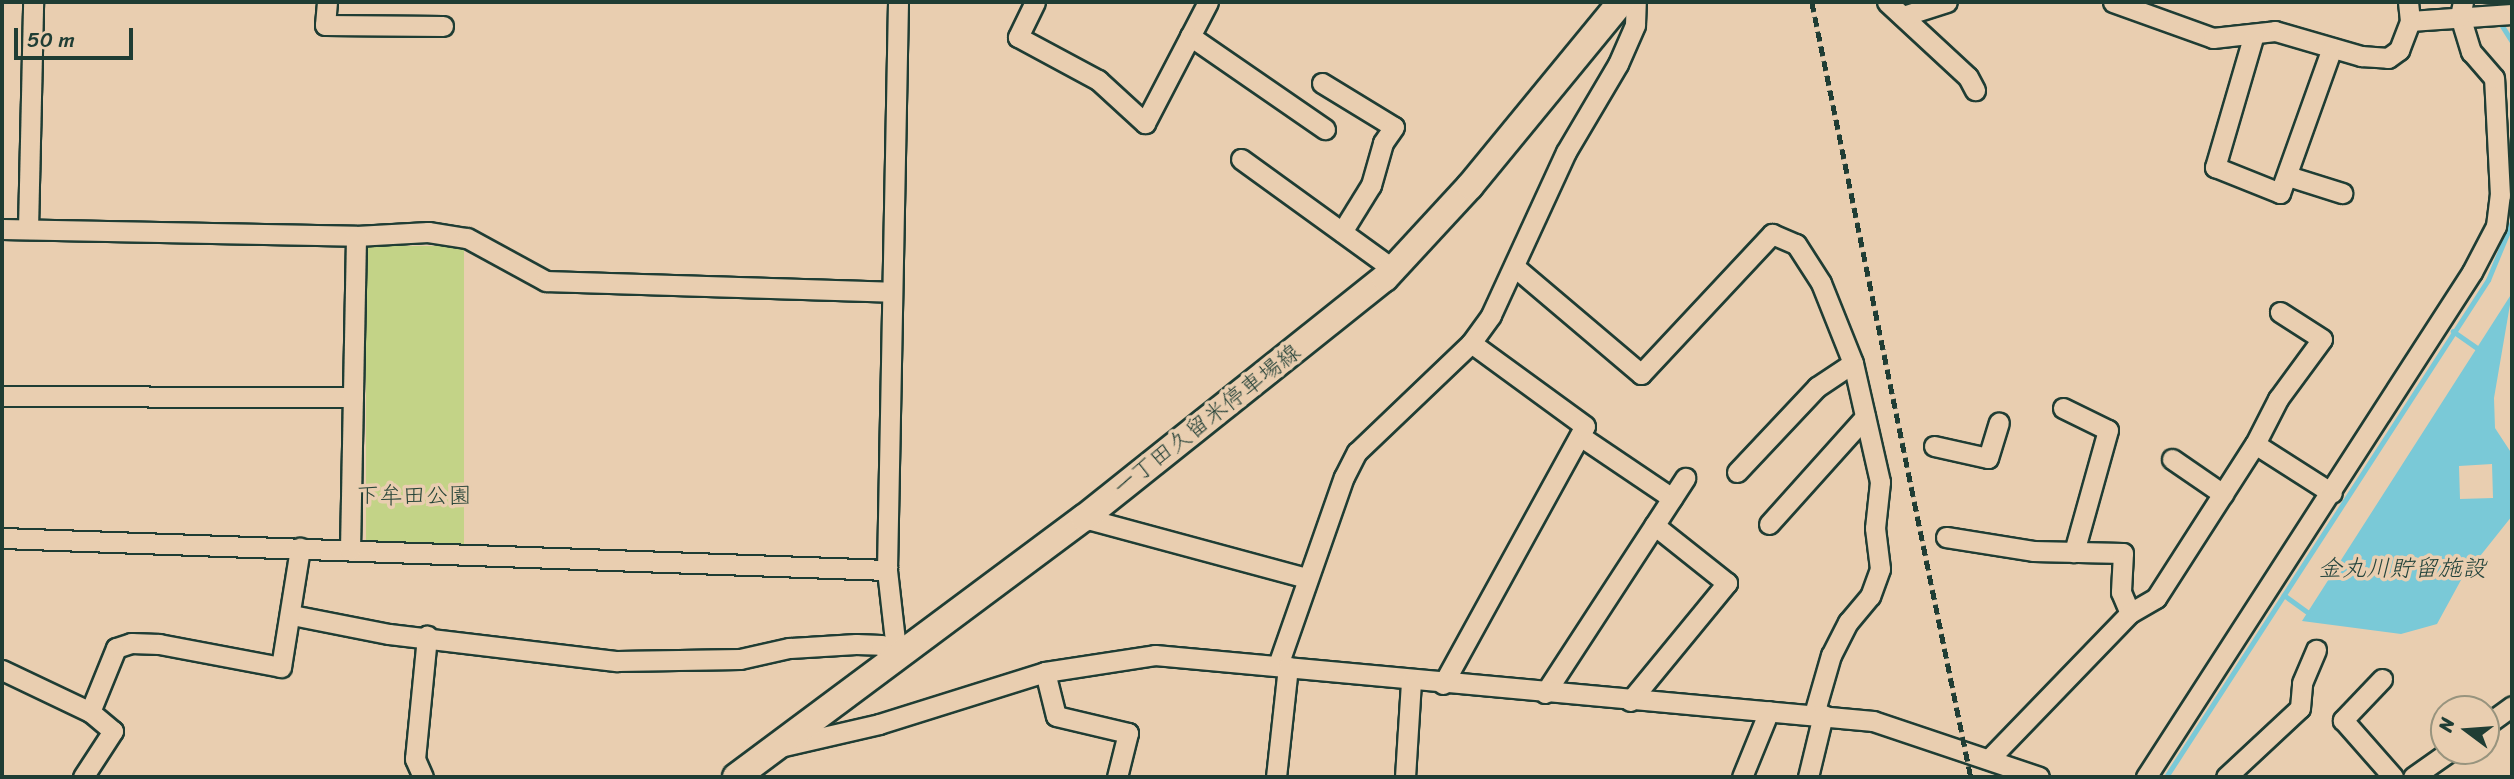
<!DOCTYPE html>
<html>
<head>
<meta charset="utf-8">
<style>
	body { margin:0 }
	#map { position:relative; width:2514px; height:779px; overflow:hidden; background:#e9ceb0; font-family:Sriracha,"Klee One",sans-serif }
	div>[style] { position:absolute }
	.green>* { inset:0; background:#c3d387; transform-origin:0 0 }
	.water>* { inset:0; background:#7ac9d7 }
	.stream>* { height:4.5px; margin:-2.25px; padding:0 2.25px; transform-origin:2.25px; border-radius:2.25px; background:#7ac9d7 }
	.roads { filter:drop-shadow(2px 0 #1f3d34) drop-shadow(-2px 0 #1f3d34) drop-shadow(0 2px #1f3d34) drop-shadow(0 -2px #1f3d34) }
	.street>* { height:19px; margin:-9.5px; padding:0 9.5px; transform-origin:9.5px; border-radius:9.5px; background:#e9ceb0 }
	.secondary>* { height:26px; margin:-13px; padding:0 13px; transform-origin:13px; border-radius:13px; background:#e9ceb0 }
	.rail>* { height:4.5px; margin-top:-2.25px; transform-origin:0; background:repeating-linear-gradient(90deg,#1f3d34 0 10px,transparent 0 15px) }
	span { translate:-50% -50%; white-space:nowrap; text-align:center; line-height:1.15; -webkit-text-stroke:7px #e9ceb0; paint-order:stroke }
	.street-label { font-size:23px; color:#1f3d34 }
	.park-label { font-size:23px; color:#274438 }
	.water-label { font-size:24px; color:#24443c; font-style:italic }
	.frame { position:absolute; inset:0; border:4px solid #1f3d34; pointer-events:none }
	.north { position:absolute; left:2430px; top:695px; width:70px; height:70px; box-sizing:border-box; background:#e9ceb0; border:2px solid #98947e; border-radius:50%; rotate:286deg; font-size:19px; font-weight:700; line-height:28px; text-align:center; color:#1f3d34 }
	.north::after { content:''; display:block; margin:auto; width:24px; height:32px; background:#1f3d34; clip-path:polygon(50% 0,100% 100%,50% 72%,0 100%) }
	.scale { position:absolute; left:14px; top:28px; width:119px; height:32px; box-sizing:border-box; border:4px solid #1f3d34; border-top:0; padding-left:9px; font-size:21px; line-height:24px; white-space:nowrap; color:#1f3d34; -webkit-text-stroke:5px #e9ceb0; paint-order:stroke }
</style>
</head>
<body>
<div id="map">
	<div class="green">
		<i style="left:464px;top:246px;width:303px;height:98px;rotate:90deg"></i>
	</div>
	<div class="water">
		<i style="clip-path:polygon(evenodd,2512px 293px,2494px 398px,2495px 428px,2512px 454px,2512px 516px,2461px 580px,2437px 624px,2401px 634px,2302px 621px,2512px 293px,2492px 464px,2493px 498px,2460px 499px,2459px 466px,2492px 464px)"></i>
	</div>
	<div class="stream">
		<i style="left:2500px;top:22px;width:22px;rotate:58deg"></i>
		<i style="left:2453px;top:331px;width:29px;rotate:35deg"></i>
		<i style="left:2284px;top:595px;width:29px;rotate:36deg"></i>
		<i style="left:2166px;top:777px;width:592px;rotate:-57.06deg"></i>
		<i style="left:2488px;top:280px;width:63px;rotate:-67.5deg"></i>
	</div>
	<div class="roads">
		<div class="street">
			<i style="left:327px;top:2px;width:23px;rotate:95deg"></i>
			<i style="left:325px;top:25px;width:118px;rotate:0.5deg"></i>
			<i style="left:1035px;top:2px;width:39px;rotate:116deg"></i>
			<i style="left:1018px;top:37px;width:91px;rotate:28.3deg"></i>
			<i style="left:1098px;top:80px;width:64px;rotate:42.5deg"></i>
			<i style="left:1145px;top:123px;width:136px;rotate:-62.5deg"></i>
			<i style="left:1887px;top:2px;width:110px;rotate:42.8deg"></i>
			<i style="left:1968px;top:77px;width:15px;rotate:62deg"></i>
			<i style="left:2113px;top:2px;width:106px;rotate:19.8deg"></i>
			<i style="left:2213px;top:38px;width:62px;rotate:-6.4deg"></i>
			<i style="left:2275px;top:31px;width:90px;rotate:16.2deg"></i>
			<i style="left:2361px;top:56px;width:27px;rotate:4deg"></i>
			<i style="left:2388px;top:58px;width:14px;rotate:-36deg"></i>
			<i style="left:2399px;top:50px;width:31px;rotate:-69deg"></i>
			<i style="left:2410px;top:21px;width:19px;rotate:-96deg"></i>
			<i style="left:1903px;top:16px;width:46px;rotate:-17.7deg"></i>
			<i style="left:2410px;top:21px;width:102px;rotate:-3.9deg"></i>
			<i style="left:2254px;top:34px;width:139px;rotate:106.3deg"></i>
			<i style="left:2215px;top:167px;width:70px;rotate:21.8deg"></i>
			<i style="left:2280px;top:193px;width:154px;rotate:-70.3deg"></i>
			<i style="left:1190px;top:36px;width:164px;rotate:34.6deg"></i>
			<i style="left:1322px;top:83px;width:84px;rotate:31.4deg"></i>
			<i style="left:1394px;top:127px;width:19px;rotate:125deg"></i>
			<i style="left:1383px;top:143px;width:44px;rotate:105.9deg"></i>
			<i style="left:1371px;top:185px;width:55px;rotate:121.7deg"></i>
			<i style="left:1241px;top:159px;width:188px;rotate:35.9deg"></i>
			<i style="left:2288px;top:176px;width:57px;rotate:17.5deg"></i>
			<i style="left:2px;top:229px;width:354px;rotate:1.1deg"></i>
			<i style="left:356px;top:236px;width:72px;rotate:-3.2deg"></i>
			<i style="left:428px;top:232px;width:39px;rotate:9deg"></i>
			<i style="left:467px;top:238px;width:90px;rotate:28.6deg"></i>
			<i style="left:546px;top:281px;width:344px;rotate:1.8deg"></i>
			<i style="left:28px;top:229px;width:227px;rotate:-88.7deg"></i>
			<i style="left:1516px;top:268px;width:164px;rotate:40.3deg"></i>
			<i style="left:1641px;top:374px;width:192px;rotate:-46.9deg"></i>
			<i style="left:1772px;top:234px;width:26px;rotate:23deg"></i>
			<i style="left:1796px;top:244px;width:46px;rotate:57.3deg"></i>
			<i style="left:1821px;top:283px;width:86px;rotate:68.2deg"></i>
			<i style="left:1853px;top:363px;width:122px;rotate:77.2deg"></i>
			<i style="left:1880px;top:482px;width:46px;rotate:96.2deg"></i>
			<i style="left:1875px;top:528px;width:41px;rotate:83deg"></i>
			<i style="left:1880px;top:569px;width:29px;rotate:110deg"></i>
			<i style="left:1870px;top:596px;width:34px;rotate:130deg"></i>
			<i style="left:1848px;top:622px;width:37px;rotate:117deg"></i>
			<i style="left:1831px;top:655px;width:61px;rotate:106.1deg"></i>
			<i style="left:2px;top:396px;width:351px;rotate:0.2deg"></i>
			<i style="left:2063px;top:408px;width:50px;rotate:26.1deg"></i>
			<i style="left:2108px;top:430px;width:127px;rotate:105.6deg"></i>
			<i style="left:1580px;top:436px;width:111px;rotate:34deg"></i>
			<i style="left:2255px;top:444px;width:51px;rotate:-62.9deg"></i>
			<i style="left:2278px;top:399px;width:74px;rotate:-53.7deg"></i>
			<i style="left:2322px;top:339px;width:50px;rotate:-147.3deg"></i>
			<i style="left:1934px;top:446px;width:55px;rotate:12.5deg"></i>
			<i style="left:1988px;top:458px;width:37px;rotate:-73deg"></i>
			<i style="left:2172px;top:459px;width:62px;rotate:34.5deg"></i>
			<i style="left:1737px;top:472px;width:117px;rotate:-46.7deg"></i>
			<i style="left:1817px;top:387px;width:43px;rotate:-33.7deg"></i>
			<i style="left:1084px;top:518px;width:230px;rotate:15.1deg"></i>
			<i style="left:1769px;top:524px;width:144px;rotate:-48.1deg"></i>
			<i style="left:1946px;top:537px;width:88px;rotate:9.1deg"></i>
			<i style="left:2033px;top:551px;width:90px;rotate:1.3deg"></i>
			<i style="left:2123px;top:553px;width:39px;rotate:93deg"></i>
			<i style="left:2121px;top:592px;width:23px;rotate:67deg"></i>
			<i style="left:2130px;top:613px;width:200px;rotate:134deg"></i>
			<i style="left:2px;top:538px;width:886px;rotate:2.07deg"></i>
			<i style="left:350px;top:550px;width:314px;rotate:-88.9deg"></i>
			<i style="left:2130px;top:613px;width:30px;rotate:-30deg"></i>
			<i style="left:2156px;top:598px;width:183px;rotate:-57.3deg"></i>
			<i style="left:2255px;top:444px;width:91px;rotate:32.5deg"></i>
			<i style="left:292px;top:615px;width:99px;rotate:11.1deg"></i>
			<i style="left:389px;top:634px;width:230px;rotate:6.8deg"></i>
			<i style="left:617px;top:661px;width:123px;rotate:-0.9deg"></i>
			<i style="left:740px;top:659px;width:50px;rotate:-12.7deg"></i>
			<i style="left:789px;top:648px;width:67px;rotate:-3.4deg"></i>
			<i style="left:856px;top:644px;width:25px;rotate:2deg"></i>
			<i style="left:881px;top:645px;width:21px;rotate:39deg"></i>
			<i style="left:897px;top:658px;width:89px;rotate:-96.5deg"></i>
			<i style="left:887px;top:570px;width:568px;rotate:-88.89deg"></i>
			<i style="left:1278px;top:665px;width:199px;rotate:-70.7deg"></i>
			<i style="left:1344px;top:477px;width:28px;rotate:-63deg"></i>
			<i style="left:1357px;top:452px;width:158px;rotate:-43.7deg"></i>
			<i style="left:1471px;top:343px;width:34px;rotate:-54deg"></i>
			<i style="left:1491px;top:315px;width:179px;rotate:-65.3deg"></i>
			<i style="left:1566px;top:152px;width:102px;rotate:-59.4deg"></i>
			<i style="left:1618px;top:64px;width:43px;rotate:-66.4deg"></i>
			<i style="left:1635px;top:25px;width:23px;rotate:-88deg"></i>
			<i style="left:2px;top:670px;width:98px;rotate:25.5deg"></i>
			<i style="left:1045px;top:672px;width:45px;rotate:76deg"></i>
			<i style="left:1056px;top:716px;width:74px;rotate:13.3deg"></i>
			<i style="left:1128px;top:733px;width:45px;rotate:104deg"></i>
			<i style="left:2382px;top:679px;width:57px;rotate:133.6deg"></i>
			<i style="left:2343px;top:720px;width:76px;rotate:48.7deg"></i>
			<i style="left:1443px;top:684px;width:294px;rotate:-61.2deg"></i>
			<i style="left:1585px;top:426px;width:141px;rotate:-143.9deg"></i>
			<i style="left:1545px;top:693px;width:257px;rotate:-56.9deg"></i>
			<i style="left:1630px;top:701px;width:153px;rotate:-50.6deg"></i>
			<i style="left:1727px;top:583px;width:93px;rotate:-141.5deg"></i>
			<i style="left:2486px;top:725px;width:32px;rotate:-36deg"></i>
			<i style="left:784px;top:746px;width:98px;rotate:-13deg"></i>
			<i style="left:879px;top:724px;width:174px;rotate:-17.4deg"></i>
			<i style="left:1045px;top:672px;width:111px;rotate:-8.8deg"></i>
			<i style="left:1155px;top:655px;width:721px;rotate:5.25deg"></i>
			<i style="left:1873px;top:721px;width:175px;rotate:18.6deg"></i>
			<i style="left:83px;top:777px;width:55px;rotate:-56.9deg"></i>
			<i style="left:113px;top:731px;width:30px;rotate:-140deg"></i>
			<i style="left:90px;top:712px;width:69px;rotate:-67.9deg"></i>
			<i style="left:116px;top:648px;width:16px;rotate:-18deg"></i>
			<i style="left:131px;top:643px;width:28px;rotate:2deg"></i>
			<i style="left:159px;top:644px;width:124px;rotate:10.7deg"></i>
			<i style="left:281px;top:667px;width:121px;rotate:-80.9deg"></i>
			<i style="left:423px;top:777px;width:20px;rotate:-114deg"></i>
			<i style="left:415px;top:759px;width:124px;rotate:-84.4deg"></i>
			<i style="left:1276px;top:777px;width:111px;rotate:-83.8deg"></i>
			<i style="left:1405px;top:777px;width:96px;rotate:-86.4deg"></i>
			<i style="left:1742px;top:777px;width:71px;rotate:-67.8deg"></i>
			<i style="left:1808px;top:777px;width:64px;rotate:-76.4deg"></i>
			<i style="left:2146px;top:777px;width:601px;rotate:-57.16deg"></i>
			<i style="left:2472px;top:272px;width:52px;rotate:-62.4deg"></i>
			<i style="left:2496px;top:226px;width:31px;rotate:-83deg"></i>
			<i style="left:2500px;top:195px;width:117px;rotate:-92.9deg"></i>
			<i style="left:2494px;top:78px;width:35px;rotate:-131deg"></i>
			<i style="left:2471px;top:52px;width:38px;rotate:-107deg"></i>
			<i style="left:2460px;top:16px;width:14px;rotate:-78deg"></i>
			<i style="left:2226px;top:777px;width:101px;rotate:-43deg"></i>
			<i style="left:2300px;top:708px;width:25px;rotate:-85deg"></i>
			<i style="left:2302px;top:683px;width:36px;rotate:-67deg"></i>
			<i style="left:2413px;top:777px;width:45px;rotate:-35.1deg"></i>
		</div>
		<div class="secondary">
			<i style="left:736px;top:777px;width:434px;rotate:-36.7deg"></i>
			<i style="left:1084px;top:518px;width:385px;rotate:-38.6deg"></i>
			<i style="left:1385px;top:278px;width:125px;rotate:-47.3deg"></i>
			<i style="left:1470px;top:186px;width:238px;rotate:-50.6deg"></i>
		</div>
	</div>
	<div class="rail">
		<i style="left:1812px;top:2px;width:791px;rotate:78.41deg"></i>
	</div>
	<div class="street-label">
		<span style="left:1207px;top:420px;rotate:-38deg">一丁田久留米停車場線</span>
	</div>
	<div class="park-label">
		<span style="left:414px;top:496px">下牟田公園</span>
	</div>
	<div class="water-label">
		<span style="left:2402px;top:569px">金丸川貯留施設</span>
	</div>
	<div class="frame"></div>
	<div class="north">N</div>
	<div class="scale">50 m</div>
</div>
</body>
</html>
